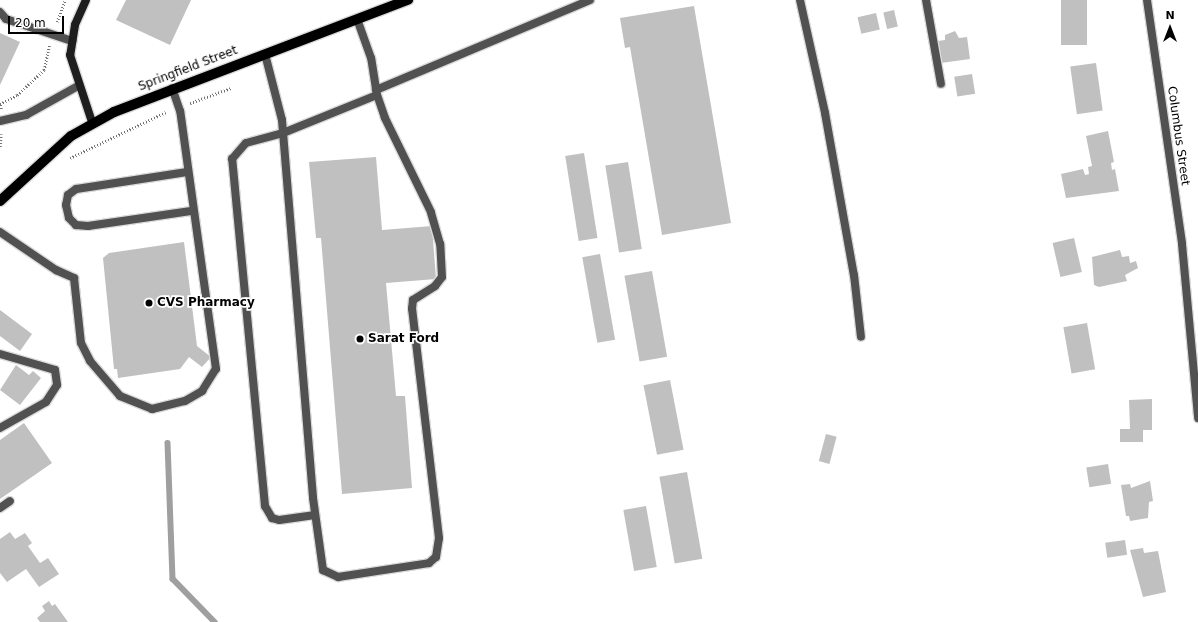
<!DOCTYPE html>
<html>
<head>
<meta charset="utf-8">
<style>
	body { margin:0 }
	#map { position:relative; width:1198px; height:622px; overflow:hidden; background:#fff; font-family:"DejaVu Sans",sans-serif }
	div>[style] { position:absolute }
	.stream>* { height:5.5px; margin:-2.75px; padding:0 2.75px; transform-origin:2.75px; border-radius:2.75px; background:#9f9f9f }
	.building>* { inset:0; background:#c0c0c0; transform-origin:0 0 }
	.path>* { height:2.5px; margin-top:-1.25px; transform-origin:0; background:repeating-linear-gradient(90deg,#737373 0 1px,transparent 0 3px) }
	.roads { filter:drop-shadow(1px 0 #dbdbdb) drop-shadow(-1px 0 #dbdbdb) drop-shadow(0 1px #dbdbdb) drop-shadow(0 -1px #dbdbdb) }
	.service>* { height:8px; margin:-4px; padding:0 4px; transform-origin:4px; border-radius:4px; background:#515151 }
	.minor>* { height:8px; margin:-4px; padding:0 4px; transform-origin:4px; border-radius:4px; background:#515151 }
	.secondary>* { height:8px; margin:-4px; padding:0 4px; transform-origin:4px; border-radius:4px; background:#1e1e1e }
	.primary>* { height:10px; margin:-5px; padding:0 5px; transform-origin:5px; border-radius:5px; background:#000 }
	.dots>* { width:11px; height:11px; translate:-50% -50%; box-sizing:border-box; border:2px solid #fff; border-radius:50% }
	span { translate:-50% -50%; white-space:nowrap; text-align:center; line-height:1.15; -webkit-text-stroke:3.5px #fff; paint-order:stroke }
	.street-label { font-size:12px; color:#000 }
	.poi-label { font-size:12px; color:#000; font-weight:700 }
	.left { translate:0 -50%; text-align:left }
	.north { position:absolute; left:1150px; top:8px; width:40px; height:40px; -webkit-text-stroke:3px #fff; paint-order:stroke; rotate:0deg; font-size:11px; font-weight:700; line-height:16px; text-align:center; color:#000 }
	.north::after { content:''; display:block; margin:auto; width:14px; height:18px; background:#000; clip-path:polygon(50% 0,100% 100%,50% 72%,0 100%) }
	.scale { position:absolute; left:8px; top:16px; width:56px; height:18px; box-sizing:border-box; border:2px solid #000; border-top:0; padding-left:5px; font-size:12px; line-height:14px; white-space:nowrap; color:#000; -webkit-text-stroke:3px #fff; paint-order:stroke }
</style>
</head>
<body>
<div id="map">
	<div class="stream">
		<i style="left:168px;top:443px;width:136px;rotate:87.9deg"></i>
		<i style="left:173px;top:579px;width:60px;rotate:45.7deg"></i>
	</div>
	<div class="building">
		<i style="clip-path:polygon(126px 0,191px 0,170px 45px,116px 20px)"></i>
		<i style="left:1061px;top:0;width:26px;height:45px"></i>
		<i style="clip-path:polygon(694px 6px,731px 223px,662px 235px,630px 47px,625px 48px,620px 18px)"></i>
		<i style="left:894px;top:10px;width:17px;height:11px;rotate:77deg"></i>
		<i style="left:876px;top:13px;width:17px;height:19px;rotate:77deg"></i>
		<i style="clip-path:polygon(955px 31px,959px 38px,967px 37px,970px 59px,941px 63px,938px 41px,945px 40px,945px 35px)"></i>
		<i style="clip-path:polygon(0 33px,20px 42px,0 85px)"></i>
		<i style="left:1096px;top:63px;width:48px;height:26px;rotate:82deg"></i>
		<i style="left:972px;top:74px;width:20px;height:18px;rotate:81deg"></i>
		<i style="clip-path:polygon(1108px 131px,1114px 162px,1111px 163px,1112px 170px,1115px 169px,1119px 191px,1066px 198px,1061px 174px,1083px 169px,1085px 175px,1089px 174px,1088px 167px,1092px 166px,1086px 136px)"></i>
		<i style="left:584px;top:153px;width:86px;height:19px;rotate:81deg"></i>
		<i style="clip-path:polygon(376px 157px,382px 230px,432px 226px,436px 279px,386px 283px,396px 396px,405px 396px,412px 488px,342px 494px,321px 238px,316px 238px,309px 162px)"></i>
		<i style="left:628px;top:162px;width:88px;height:23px;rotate:81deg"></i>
		<i style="left:1074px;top:238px;width:35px;height:22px;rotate:77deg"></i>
		<i style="clip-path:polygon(184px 242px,197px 346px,211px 357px,202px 367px,189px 357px,180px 369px,118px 378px,117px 369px,114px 369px,103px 258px,109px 253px)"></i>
		<i style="clip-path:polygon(1120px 250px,1122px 257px,1129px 256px,1130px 263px,1136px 261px,1138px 268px,1125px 275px,1127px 281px,1099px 287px,1094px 285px,1092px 257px)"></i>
		<i style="left:600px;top:254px;width:87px;height:18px;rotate:80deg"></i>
		<i style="left:652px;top:271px;width:87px;height:28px;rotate:80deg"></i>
		<i style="clip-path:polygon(0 310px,32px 334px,20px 351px,0 336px)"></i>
		<i style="left:1087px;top:323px;width:47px;height:24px;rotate:80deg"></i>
		<i style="clip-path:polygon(16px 365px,29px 375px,33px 371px,41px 378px,20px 405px,0 390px)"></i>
		<i style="left:670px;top:380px;width:71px;height:27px;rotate:79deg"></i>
		<i style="clip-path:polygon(1152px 399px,1152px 430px,1143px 430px,1143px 442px,1120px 442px,1120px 429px,1130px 429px,1129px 400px)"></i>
		<i style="clip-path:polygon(24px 423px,52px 463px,0 499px,0 440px)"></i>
		<i style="left:826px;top:434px;width:11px;height:28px;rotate:15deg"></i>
		<i style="left:1108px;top:464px;width:20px;height:22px;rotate:81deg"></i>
		<i style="left:687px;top:472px;width:88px;height:28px;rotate:80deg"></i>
		<i style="clip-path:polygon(1150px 481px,1153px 501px,1149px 502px,1148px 518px,1130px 521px,1129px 516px,1126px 516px,1121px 485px,1130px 484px,1131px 488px)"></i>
		<i style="left:646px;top:506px;width:62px;height:23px;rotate:80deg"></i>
		<i style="clip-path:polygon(10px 532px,15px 539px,25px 533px,32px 543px,28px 546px,40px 563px,48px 558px,59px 574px,39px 587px,26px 569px,7px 582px,0 573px,0 539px)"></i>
		<i style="left:1125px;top:540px;width:15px;height:20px;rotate:82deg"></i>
		<i style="clip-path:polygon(1143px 548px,1144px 553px,1158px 551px,1166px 592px,1143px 597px,1130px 550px)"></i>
		<i style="clip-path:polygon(49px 601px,52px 606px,55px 604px,68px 622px,40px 622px,37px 618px,45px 611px,42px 606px)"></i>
	</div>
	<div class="path">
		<i style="left:57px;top:22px;width:23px;rotate:-70deg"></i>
		<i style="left:190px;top:103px;width:44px;rotate:-20.1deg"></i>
		<i style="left:1px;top:109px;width:5px;rotate:-101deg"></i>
		<i style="left:0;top:104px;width:19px;rotate:-28deg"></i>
		<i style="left:17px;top:95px;width:37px;rotate:-43deg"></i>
		<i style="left:44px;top:70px;width:25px;rotate:-78deg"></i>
		<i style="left:0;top:147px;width:13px;rotate:-86deg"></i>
		<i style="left:70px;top:158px;width:106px;rotate:-25.6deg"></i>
	</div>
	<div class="roads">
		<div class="service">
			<i style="left:800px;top:0;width:116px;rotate:77.5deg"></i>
			<i style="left:825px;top:113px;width:165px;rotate:79.9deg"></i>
			<i style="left:854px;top:275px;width:62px;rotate:83.6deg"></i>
			<i style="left:926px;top:0;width:85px;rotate:79.9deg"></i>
			<i style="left:0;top:12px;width:9px;rotate:49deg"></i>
			<i style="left:6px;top:19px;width:70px;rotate:18.4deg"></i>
			<i style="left:265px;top:54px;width:68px;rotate:75.6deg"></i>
			<i style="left:282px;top:120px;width:379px;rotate:85.3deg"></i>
			<i style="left:313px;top:498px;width:73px;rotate:82.1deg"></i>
			<i style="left:323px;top:570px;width:17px;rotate:25deg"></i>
			<i style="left:338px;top:577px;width:92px;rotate:-8.7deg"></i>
			<i style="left:429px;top:563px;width:9px;rotate:-41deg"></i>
			<i style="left:436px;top:557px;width:19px;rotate:-81deg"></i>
			<i style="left:439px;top:538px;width:231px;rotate:-96.7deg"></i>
			<i style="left:412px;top:309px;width:9px;rotate:-84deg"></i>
			<i style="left:413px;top:300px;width:26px;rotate:-32deg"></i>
			<i style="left:435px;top:286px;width:11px;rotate:-52deg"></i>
			<i style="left:442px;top:277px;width:33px;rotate:-93deg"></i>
			<i style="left:440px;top:244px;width:33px;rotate:-106deg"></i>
			<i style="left:431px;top:212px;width:105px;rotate:-116.1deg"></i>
			<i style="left:385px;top:118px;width:24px;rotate:-109deg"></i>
			<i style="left:377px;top:95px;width:37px;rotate:-99deg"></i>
			<i style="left:371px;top:58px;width:41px;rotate:-109.7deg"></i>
			<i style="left:376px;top:90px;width:232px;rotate:-22.8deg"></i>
			<i style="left:187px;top:172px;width:112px;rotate:171.3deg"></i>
			<i style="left:76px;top:189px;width:10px;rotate:143deg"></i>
			<i style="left:68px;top:195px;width:10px;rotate:101deg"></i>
			<i style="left:66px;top:205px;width:13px;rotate:77deg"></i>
			<i style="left:69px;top:218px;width:10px;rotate:45deg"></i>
			<i style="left:76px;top:225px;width:12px;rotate:5deg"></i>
			<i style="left:88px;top:226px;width:104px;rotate:-8.3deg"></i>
			<i style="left:0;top:232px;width:68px;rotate:34.2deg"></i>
			<i style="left:56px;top:270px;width:20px;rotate:24deg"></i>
			<i style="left:74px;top:278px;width:65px;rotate:83.9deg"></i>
			<i style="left:81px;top:343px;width:20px;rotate:63deg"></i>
			<i style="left:90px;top:361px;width:46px;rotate:49.4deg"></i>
			<i style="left:120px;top:396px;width:35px;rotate:22deg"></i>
			<i style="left:152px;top:409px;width:34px;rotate:-14deg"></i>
			<i style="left:185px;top:401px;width:20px;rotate:-30deg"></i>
			<i style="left:202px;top:391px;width:26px;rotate:-58deg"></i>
			<i style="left:216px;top:369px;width:260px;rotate:-97.9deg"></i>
			<i style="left:180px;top:111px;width:24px;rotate:-109deg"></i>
			<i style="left:0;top:354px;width:57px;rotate:16.2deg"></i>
			<i style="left:55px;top:370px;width:15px;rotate:82deg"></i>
			<i style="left:57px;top:385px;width:20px;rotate:123deg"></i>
			<i style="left:46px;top:402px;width:53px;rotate:150.5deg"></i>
			<i style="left:0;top:508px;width:12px;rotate:-35deg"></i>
			<i style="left:315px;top:515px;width:36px;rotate:172deg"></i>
			<i style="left:279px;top:520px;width:7px;rotate:-164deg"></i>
			<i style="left:272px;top:518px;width:14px;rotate:-120deg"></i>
			<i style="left:265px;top:506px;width:349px;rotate:-95.4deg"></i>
			<i style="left:232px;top:159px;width:21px;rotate:-49deg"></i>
			<i style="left:246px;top:143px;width:38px;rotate:-15deg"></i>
			<i style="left:283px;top:133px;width:101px;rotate:-22deg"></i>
		</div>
		<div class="minor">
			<i style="left:1147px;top:0;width:246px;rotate:81.8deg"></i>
			<i style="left:1182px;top:244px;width:175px;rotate:84.7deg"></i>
			<i style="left:0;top:121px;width:27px;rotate:-13deg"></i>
			<i style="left:26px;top:115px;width:60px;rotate:-29.1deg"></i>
		</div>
		<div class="secondary">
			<i style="left:86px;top:0;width:27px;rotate:114deg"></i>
			<i style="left:75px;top:25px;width:30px;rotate:99deg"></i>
			<i style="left:70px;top:55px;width:71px;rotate:71.8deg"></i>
		</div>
		<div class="primary">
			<i style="left:0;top:201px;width:96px;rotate:-42.5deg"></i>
			<i style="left:71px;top:136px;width:49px;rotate:-29.2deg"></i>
			<i style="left:114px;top:112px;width:315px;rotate:-20.9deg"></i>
		</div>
	</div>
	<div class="dots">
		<i style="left:149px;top:303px;background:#000"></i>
		<i style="left:360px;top:339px;background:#000"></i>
	</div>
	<div class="street-label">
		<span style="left:188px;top:69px;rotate:-21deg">Springfield Street</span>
		<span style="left:1178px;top:136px;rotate:82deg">Columbus Street</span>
	</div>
	<div class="poi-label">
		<span class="left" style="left:157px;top:303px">CVS Pharmacy</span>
		<span class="left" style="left:368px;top:339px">Sarat Ford</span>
	</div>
	<div class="north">N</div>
	<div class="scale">20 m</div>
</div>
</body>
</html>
